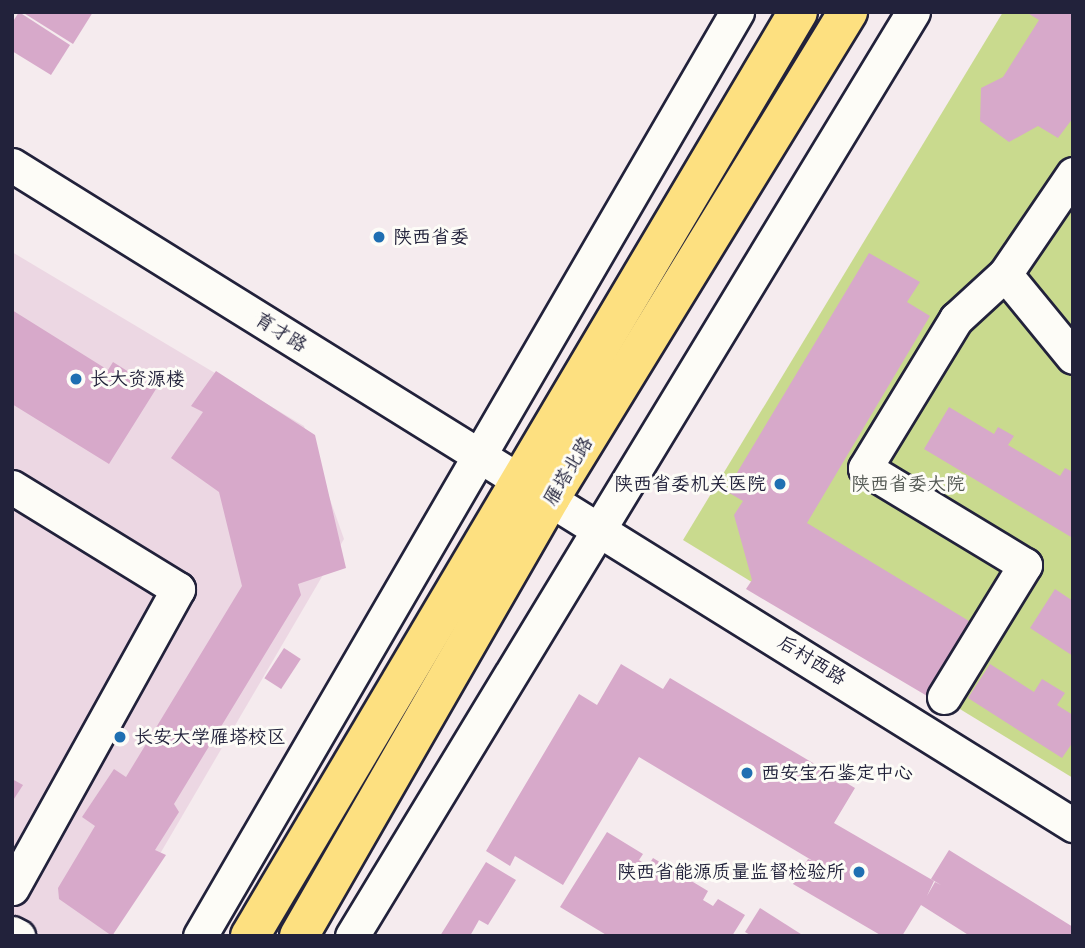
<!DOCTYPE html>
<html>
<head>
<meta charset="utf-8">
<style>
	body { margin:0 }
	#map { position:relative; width:1085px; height:948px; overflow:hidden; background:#f5ebee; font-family:"Patrick Hand","LXGW WenKai TC",sans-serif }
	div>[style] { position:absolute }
	.built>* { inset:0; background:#ecd7e3 }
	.green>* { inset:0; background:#c9da8e }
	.building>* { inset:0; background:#d7a9ca; transform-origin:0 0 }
	.roads { filter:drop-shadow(2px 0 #22223b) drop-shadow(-2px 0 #22223b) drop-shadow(0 2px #22223b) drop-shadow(0 -2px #22223b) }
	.minor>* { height:33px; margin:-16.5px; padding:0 16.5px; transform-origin:16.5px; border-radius:16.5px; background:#fdfcf7 }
	.major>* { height:38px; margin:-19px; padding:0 19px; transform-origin:19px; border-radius:19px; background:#fde080 }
	.dots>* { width:19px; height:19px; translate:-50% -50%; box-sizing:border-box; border:4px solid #fdfcf7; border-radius:50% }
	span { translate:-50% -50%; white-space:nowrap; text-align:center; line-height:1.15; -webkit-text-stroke:6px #fdfcf7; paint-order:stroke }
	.poi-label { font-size:19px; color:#22223b }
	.left { translate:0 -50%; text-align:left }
	.right { translate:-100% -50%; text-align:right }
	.street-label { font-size:19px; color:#22223b }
	.park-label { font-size:19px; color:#545954 }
	.frame { position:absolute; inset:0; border:14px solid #22223b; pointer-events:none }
</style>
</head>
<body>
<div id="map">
	<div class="built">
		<i style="clip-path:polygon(12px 252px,304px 426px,344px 539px,112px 936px,12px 936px)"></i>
	</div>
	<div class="green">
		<i style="clip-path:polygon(1003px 12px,1073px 12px,1073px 778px,683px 540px)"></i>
	</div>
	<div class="building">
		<i style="clip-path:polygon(19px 12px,70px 45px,51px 75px,12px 51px,12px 23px)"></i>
		<i style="clip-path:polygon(22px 12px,93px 12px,73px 44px)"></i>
		<i style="clip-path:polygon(1026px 12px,1073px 12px,1073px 118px,1058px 138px,1038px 126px,1009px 142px,980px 121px,981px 88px,1003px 77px,1039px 20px)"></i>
		<i style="clip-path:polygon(869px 253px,920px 282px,907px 302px,930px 316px,807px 523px,969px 621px,966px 627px,979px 634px,939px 703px,746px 589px,752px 580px,734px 515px,743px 501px,726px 491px)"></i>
		<i style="clip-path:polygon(12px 310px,108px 370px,113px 362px,156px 389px,109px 464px,12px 404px)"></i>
		<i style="clip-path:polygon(216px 371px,315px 435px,346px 568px,298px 584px,301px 595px,174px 804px,179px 812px,155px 850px,166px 855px,112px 936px,59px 899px,58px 888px,95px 826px,82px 817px,114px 769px,126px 777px,242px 586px,219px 492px,171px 458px,203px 412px,191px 406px)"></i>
		<i style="clip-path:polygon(949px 407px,994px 434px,998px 427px,1014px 436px,1008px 445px,1060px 476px,1065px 468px,1073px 472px,1071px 537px,924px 449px)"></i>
		<i style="clip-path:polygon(1055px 589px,1073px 601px,1073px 656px,1030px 628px)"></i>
		<i style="left:284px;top:648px;width:20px;height:36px;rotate:33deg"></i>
		<i style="clip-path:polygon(621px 664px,663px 689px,670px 678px,855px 788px,834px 823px,934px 881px,927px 896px,935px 882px,941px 885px,931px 879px,949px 850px,1073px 927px,1073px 936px,970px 936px,921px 905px,902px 936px,882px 936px,793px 884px,808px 859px,813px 861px,639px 757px,563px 885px,515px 856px,510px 866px,486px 851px,579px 694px,597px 705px)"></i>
		<i style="clip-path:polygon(990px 664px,1034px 692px,1042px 679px,1065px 693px,1057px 705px,1073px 715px,1073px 742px,1062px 758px,968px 698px)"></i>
		<i style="clip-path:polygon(12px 779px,23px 785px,12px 802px)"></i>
		<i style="clip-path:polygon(607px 832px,643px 854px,639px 860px,648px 866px,653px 858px,708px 891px,703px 900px,713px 906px,718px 899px,745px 915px,732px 936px,608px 936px,560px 907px)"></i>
		<i style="clip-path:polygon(486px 862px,516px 880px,488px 925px,479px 920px,470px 936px,440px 936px)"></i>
		<i style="clip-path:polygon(760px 908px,804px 936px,752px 936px,745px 932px)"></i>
	</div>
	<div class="roads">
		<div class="minor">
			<i style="left:12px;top:165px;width:1250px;rotate:31.88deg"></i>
			<i style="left:1073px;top:174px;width:121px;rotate:124.2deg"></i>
			<i style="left:1005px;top:274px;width:107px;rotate:50.7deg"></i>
			<i style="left:12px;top:487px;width:195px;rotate:31.6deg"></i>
			<i style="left:178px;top:589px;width:342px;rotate:119deg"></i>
			<i style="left:944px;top:697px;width:155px;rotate:-58.5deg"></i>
			<i style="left:1025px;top:565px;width:187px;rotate:-148.8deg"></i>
			<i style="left:865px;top:468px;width:175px;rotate:-58.6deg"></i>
			<i style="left:956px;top:319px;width:67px;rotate:-42.6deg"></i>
			<i style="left:12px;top:933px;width:7px;rotate:27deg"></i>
			<i style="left:200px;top:936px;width:1069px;rotate:-59.84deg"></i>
			<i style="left:352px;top:936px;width:1081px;rotate:-58.74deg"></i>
		</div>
		<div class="major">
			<i style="left:250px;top:936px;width:1074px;rotate:-59.33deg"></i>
			<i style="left:299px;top:936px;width:506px;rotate:-60.14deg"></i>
			<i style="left:551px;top:497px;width:569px;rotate:-58.52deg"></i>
		</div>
	</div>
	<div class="dots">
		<i style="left:379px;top:237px;background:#1f6fb2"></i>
		<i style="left:76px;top:379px;background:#1f6fb2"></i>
		<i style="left:780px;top:484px;background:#1f6fb2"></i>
		<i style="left:120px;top:737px;background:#1f6fb2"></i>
		<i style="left:747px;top:773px;background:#1f6fb2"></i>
		<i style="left:859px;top:872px;background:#1f6fb2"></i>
	</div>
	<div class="poi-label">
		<span class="left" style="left:393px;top:237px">陕西省委</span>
		<span class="left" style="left:90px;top:379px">长大资源楼</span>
		<span class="right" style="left:766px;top:484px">陕西省委机关医院</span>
		<span class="left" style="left:134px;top:737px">长安大学雁塔校区</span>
		<span class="left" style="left:761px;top:773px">西安宝石鉴定中心</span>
		<span class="right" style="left:845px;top:872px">陕西省能源质量监督检验所</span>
	</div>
	<div class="street-label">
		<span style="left:281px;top:332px;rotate:32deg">育才路</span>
		<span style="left:568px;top:471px;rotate:-59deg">雁塔北路</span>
		<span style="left:812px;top:660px;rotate:32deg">后村西路</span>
	</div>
	<div class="park-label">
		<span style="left:908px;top:484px">陕西省委大院</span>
	</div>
	<div class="frame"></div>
</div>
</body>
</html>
